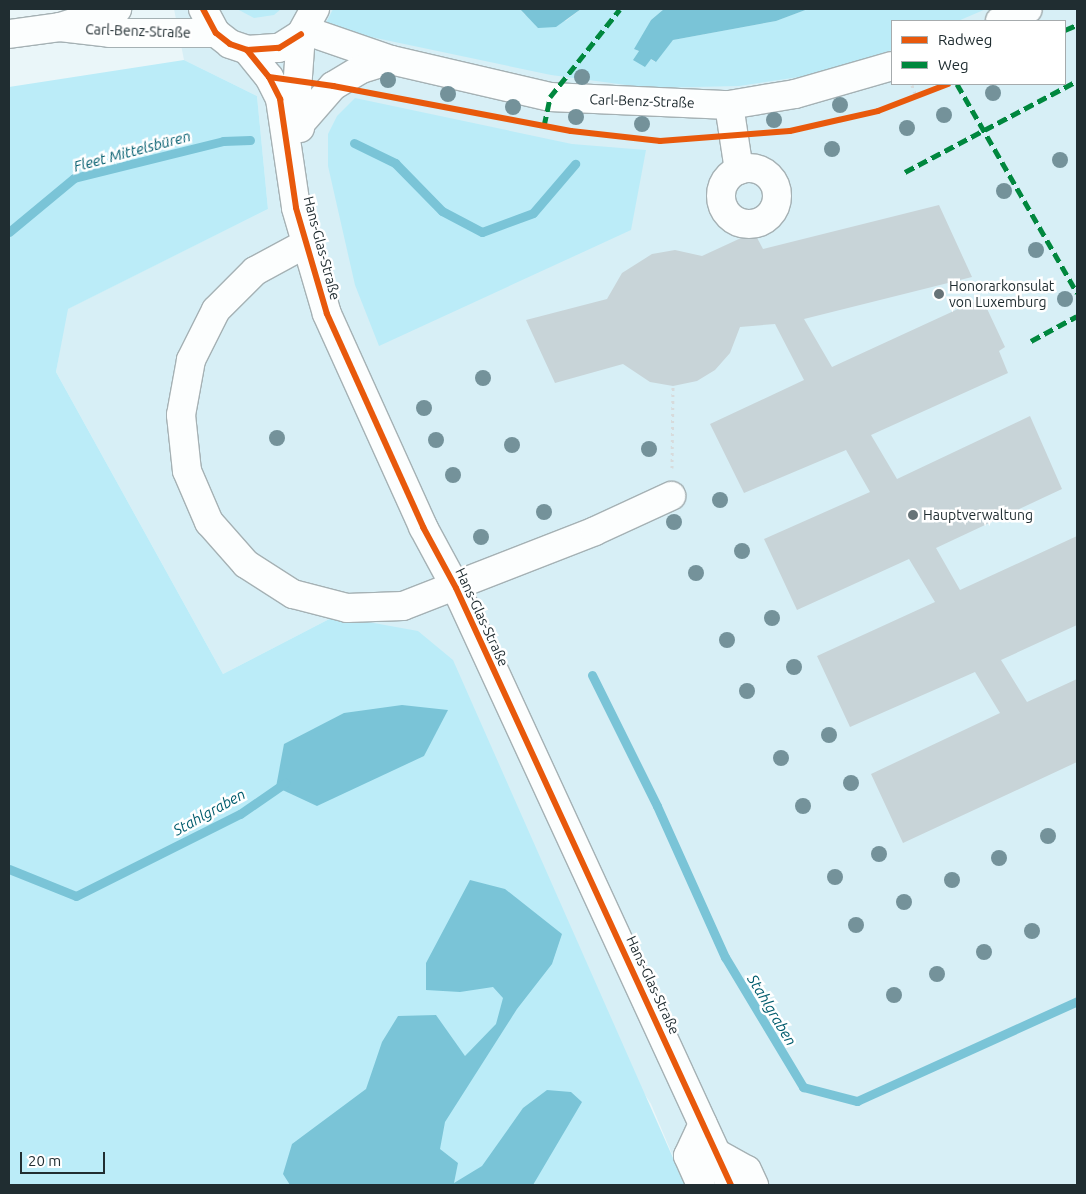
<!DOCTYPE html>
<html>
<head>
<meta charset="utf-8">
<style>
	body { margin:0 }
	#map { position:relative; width:1086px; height:1194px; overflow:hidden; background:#eaf6f9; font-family:Ubuntu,sans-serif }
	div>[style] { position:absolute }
	.built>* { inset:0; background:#d7eff6 }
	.green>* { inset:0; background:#bbecf8 }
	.water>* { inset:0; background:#7ac4d7 }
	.stream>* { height:9px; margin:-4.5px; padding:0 4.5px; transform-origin:4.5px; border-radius:4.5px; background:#7ac4d7 }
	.building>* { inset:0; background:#c8d4d8 }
	.path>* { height:3px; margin-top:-1.5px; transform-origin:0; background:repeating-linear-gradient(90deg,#d7dbdc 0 2.5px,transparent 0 6.5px) }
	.roads { filter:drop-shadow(1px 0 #a5b1b4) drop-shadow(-1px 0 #a5b1b4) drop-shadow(0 1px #a5b1b4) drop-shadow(0 -1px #a5b1b4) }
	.minor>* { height:28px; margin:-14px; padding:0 14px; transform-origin:14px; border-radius:14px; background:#fcfefe }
	.minor>.ring { margin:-14px; padding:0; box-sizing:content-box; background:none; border:28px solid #fcfefe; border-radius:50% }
	.quiet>* { height:5px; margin-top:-2.5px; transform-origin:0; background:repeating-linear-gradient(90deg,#00873e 0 10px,transparent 0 15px) }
	.cycleway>* { height:6px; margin:-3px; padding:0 3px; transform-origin:3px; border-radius:3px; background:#e8590c }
	.trees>* { width:16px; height:16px; margin:-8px; border-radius:50%; background:#74929a }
	.dots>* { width:14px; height:14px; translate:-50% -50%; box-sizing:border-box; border:2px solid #fff; border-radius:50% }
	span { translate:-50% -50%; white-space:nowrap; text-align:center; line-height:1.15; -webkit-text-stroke:5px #fff; paint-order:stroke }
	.street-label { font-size:14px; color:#202d31 }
	.poi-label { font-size:14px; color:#202d31 }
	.left { translate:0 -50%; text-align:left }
	.water-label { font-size:15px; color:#005c6d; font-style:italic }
	.frame { position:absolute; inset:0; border:10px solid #202d31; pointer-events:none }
	.legend { position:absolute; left:891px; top:20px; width:175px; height:65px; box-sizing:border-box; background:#fff; border:1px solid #a6abad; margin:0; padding:6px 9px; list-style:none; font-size:15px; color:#202d31 }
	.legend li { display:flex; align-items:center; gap:10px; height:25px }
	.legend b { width:25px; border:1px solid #a6abad }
	.scale { position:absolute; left:20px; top:1152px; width:85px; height:22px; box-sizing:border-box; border:2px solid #202d31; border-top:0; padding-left:6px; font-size:15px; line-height:18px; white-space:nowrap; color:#202d31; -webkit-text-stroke:4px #fff; paint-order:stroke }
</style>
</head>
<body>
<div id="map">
	<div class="built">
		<i style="clip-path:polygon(evenodd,174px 9px,1077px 9px,1077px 1185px,685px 1185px,651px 1104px,335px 616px,223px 674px,56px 372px,67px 309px,268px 209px,257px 96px,184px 60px,174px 9px,892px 21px,1065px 21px,1065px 84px,892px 84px,892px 21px)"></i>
	</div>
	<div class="green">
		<i style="clip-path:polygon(237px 9px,281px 9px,274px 15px,254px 18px)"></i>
		<i style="clip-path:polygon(333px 9px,520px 9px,525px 15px,566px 21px,581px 9px,664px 9px,651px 20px,635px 49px,655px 62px,673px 40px,776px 21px,808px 9px,986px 9px,958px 21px,892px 21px,892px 50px,812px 75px,739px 86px,649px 88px,551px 75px,333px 29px,326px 23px)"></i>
		<i style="clip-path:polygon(184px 60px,257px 96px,268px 209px,68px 309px,56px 372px,223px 674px,335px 616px,418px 631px,453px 660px,685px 1185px,9px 1185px,9px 87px)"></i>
		<i style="clip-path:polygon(355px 98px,572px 144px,646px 150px,631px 230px,379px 346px,355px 285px,328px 166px,328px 134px,337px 116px)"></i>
	</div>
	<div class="water">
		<i style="clip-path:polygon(520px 9px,581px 9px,556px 27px,538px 28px)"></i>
		<i style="clip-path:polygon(664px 9px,808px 9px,776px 21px,673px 40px,656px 62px,651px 59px,645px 67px,633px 60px,639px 51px,634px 49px,651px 20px)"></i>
		<i style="clip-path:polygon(402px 705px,448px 710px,424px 756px,317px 806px,276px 787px,284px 744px,344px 713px)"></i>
		<i style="clip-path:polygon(470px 880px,505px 889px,562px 934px,552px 964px,517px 1009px,445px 1122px,440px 1149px,458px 1163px,454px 1183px,482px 1166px,523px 1108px,547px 1090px,571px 1092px,582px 1102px,533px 1185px,290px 1185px,283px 1174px,292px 1144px,366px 1089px,382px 1042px,398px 1016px,436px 1015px,465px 1056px,496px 1024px,503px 998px,493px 987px,460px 992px,426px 990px,426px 963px)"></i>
	</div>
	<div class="stream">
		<i style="left:354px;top:143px;width:46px;rotate:26deg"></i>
		<i style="left:395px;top:163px;width:67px;rotate:45.6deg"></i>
		<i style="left:442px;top:211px;width:45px;rotate:27.7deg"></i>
		<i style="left:482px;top:232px;width:54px;rotate:-20.4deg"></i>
		<i style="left:533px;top:213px;width:65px;rotate:-49.4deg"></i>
		<i style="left:9px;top:232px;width:85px;rotate:-39.7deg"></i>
		<i style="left:74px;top:178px;width:154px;rotate:-13.9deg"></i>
		<i style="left:223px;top:141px;width:27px;rotate:-2deg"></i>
		<i style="left:592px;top:675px;width:146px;rotate:63.6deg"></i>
		<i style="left:657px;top:806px;width:166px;rotate:65.8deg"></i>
		<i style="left:725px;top:957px;width:152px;rotate:59deg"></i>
		<i style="left:803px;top:1087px;width:56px;rotate:14.5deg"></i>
		<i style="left:857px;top:1101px;width:242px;rotate:-24.4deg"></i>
		<i style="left:9px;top:869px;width:72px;rotate:21.9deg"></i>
		<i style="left:76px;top:896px;width:183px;rotate:-26.6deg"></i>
		<i style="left:240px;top:814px;width:55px;rotate:-34.6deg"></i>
	</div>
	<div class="building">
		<i style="clip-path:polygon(939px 205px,972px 277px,804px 319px,832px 367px,982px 298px,1005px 347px,999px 351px,1008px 373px,871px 435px,897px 479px,1030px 416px,1062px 489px,936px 548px,960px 590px,1077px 536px,1077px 625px,1001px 660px,1027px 702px,1077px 679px,1077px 762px,903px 843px,871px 774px,1000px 713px,975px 672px,850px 727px,817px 656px,935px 602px,909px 559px,797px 610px,764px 539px,870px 492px,846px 450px,744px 493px,710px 424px,804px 380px,775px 324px,740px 327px,730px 353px,715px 370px,697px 381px,673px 386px,650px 382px,623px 364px,555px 383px,526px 320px,607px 299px,622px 273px,652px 254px,675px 250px,702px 256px,754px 232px,763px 249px)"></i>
	</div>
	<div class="path">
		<i style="left:912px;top:85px;width:12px;rotate:70deg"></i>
		<i style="left:672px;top:468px;width:82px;rotate:-89.3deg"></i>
	</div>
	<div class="roads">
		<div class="minor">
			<i style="left:203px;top:9px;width:27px;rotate:62deg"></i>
			<i style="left:216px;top:33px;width:18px;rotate:38deg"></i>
			<i style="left:230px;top:44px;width:18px;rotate:19deg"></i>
			<i style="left:247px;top:50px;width:32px;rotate:-4deg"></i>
			<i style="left:279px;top:48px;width:26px;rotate:-32deg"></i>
			<i style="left:301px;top:34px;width:29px;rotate:-61deg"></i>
			<i style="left:1000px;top:21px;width:30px;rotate:-23deg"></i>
			<i style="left:60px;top:27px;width:50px;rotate:6.8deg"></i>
			<i style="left:110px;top:33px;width:106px"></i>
			<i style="left:304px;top:30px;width:92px;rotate:19deg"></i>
			<i style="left:391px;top:60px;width:163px;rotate:13.1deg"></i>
			<i style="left:550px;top:97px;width:179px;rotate:2.6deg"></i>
			<i style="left:729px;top:105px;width:67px;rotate:-9.5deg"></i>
			<i style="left:795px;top:94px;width:101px;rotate:-16.1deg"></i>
			<i style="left:9px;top:34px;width:51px;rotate:-7.8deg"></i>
			<i style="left:60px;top:27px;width:60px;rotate:-17.5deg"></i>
			<i style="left:247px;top:50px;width:35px;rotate:51deg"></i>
			<i style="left:269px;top:77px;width:25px;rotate:63deg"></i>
			<i style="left:280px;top:99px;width:110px;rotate:81.6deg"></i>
			<i style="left:296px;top:208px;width:110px;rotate:73.7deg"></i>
			<i style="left:327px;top:314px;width:234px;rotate:65.7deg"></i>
			<i style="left:423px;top:527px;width:69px;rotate:61.6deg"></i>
			<i style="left:456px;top:588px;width:657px;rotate:65.27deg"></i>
			<i style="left:729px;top:105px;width:66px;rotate:81.3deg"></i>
			<i style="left:299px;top:125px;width:52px;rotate:-48.9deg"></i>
			<i style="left:333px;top:86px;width:33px;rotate:-31deg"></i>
			<i style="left:361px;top:69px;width:31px;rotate:-17deg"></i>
			<i style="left:300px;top:128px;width:38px;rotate:-95deg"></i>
			<i style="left:297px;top:90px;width:56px;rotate:-85.9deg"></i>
			<i class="ring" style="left:721px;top:168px;width:28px;height:28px"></i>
			<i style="left:305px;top:244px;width:57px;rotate:151.6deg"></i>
			<i style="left:255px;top:271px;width:55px;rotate:135deg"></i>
			<i style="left:216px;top:310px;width:56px;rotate:116.6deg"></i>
			<i style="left:191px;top:360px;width:56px;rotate:100.3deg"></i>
			<i style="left:181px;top:415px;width:56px;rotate:83.9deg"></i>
			<i style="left:187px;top:471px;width:56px;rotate:66.7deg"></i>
			<i style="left:209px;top:522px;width:56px;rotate:48.6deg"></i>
			<i style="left:246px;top:564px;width:56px;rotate:32.6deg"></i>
			<i style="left:293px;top:594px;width:56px;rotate:14.5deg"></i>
			<i style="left:347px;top:608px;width:56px;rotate:-2deg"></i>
			<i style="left:403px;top:606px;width:206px;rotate:-21.3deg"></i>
			<i style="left:595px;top:531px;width:84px;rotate:-24.7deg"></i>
			<i style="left:716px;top:1153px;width:35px;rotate:29deg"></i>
			<i style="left:747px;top:1170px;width:17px;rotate:65deg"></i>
			<i style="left:701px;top:1185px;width:32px;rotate:-114deg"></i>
			<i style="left:688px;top:1156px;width:35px;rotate:-65deg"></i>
		</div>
	</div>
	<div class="quiet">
		<i style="left:1065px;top:30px;width:13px;rotate:-23deg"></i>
		<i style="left:957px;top:84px;width:241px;rotate:60.1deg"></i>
		<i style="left:544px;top:126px;width:30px;rotate:-78deg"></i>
		<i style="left:550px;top:97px;width:112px;rotate:-51.5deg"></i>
		<i style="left:905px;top:172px;width:195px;rotate:-27.9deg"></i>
		<i style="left:1031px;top:341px;width:52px;rotate:-28.5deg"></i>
	</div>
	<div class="cycleway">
		<i style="left:203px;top:9px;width:27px;rotate:62deg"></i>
		<i style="left:216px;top:33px;width:18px;rotate:38deg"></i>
		<i style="left:230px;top:44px;width:18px;rotate:19deg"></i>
		<i style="left:247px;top:50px;width:32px;rotate:-4deg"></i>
		<i style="left:279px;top:48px;width:26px;rotate:-32deg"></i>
		<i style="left:247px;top:50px;width:35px;rotate:51deg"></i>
		<i style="left:269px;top:77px;width:25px;rotate:63deg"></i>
		<i style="left:280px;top:99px;width:110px;rotate:81.6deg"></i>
		<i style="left:296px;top:208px;width:110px;rotate:73.7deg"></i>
		<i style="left:327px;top:314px;width:234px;rotate:65.7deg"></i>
		<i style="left:423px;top:527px;width:69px;rotate:61.6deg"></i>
		<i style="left:456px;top:588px;width:657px;rotate:65.27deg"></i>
		<i style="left:269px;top:77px;width:65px;rotate:8deg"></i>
		<i style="left:333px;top:86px;width:242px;rotate:10.7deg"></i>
		<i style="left:571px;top:131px;width:90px;rotate:6.4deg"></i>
		<i style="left:660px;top:141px;width:130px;rotate:-4.4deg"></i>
		<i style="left:790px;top:131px;width:90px;rotate:-12.8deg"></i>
		<i style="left:878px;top:111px;width:75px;rotate:-21.1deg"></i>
	</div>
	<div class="trees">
		<i style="left:582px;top:77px"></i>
		<i style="left:388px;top:80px"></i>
		<i style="left:993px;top:93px"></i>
		<i style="left:448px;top:94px"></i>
		<i style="left:840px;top:105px"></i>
		<i style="left:513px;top:107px"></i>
		<i style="left:944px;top:115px"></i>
		<i style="left:576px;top:117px"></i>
		<i style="left:774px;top:120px"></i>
		<i style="left:642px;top:124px"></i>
		<i style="left:907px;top:128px"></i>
		<i style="left:832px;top:149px"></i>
		<i style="left:1060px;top:160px"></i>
		<i style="left:1004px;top:191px"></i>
		<i style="left:1036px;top:250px"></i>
		<i style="left:1065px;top:299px"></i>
		<i style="left:483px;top:378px"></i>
		<i style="left:424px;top:408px"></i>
		<i style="left:277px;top:438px"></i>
		<i style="left:436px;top:440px"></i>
		<i style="left:512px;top:445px"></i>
		<i style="left:649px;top:449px"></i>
		<i style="left:453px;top:475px"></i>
		<i style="left:720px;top:500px"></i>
		<i style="left:544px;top:512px"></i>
		<i style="left:674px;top:522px"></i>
		<i style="left:481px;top:537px"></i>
		<i style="left:742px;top:551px"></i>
		<i style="left:696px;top:573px"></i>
		<i style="left:772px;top:618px"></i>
		<i style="left:727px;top:640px"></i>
		<i style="left:794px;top:667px"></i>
		<i style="left:747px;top:691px"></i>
		<i style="left:829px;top:735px"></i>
		<i style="left:781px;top:758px"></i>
		<i style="left:851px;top:783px"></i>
		<i style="left:803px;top:806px"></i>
		<i style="left:1048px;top:836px"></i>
		<i style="left:879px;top:854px"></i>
		<i style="left:999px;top:858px"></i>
		<i style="left:835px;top:877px"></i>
		<i style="left:952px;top:880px"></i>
		<i style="left:904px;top:902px"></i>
		<i style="left:856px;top:925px"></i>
		<i style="left:1032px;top:931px"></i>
		<i style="left:984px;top:952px"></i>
		<i style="left:937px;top:974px"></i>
		<i style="left:894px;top:995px"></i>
	</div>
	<div class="dots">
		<i style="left:939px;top:294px;background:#677377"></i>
		<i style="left:913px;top:515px;background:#677377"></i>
	</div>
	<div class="street-label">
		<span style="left:138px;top:31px;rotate:2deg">Carl-Benz-Straße</span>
		<span style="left:642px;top:101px;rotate:2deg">Carl-Benz-Straße</span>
		<span style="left:322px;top:248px;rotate:75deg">Hans-Glas-Straße</span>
		<span style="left:482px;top:617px;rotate:65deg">Hans-Glas-Straße</span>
		<span style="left:653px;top:985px;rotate:65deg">Hans-Glas-Straße</span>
	</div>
	<div class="poi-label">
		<span class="left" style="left:949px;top:294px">Honorarkonsulat<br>von Luxemburg</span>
		<span class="left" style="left:923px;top:515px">Hauptverwaltung</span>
	</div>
	<div class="water-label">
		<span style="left:132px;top:151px;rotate:-15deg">Fleet Mittelsbüren</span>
		<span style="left:209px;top:812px;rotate:-29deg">Stahlgraben</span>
		<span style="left:772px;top:1010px;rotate:59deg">Stahlgraben</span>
	</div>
	<div class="frame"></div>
	<ul class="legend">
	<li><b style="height:6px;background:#e8590c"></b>Radweg</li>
	<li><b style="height:6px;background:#00873e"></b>Weg</li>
	</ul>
	<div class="scale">20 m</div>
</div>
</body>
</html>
